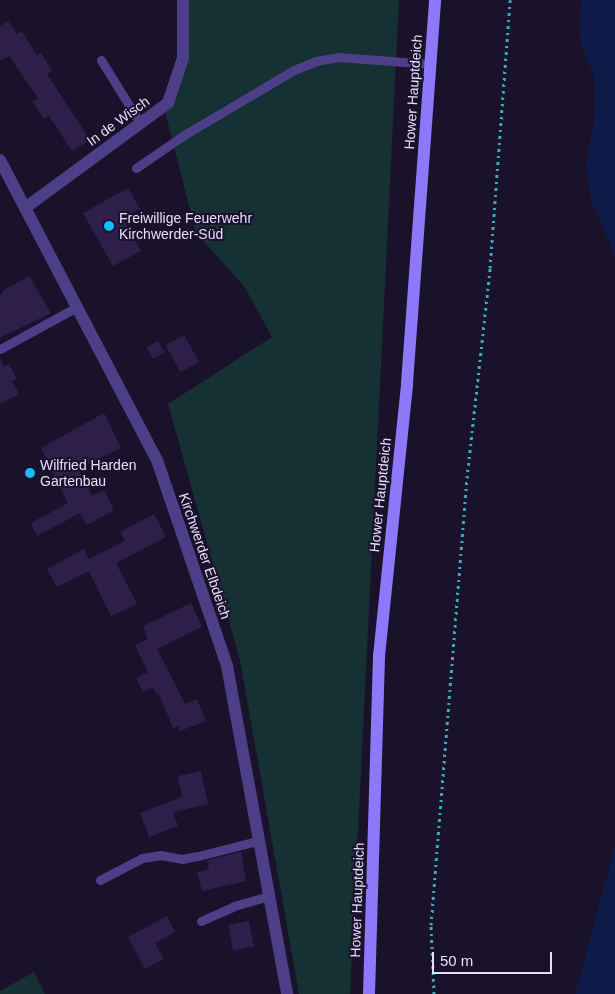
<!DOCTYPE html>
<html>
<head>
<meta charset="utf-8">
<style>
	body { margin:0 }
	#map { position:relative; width:615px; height:994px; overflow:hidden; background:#1a122a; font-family:Arial,sans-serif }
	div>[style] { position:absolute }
	.green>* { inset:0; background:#153134 }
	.water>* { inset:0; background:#0e1a48 }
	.building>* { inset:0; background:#2e1f4a; transform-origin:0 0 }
	.path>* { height:3px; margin-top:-1.5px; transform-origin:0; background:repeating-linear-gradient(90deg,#36adb8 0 2.5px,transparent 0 6.5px) }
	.lane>* { height:9px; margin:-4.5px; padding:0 4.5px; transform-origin:4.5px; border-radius:4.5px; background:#4c3f87 }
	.street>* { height:12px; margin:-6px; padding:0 6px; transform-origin:6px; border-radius:6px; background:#4c3f87 }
	.secondary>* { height:12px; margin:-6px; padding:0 6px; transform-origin:6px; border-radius:6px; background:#8d78f9 }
	.dots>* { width:14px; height:14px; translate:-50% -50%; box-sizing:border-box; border:2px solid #1a122a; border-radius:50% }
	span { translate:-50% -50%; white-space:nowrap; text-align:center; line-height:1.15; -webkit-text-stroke:4px #1a122a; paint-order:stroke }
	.street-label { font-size:14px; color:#e5ddfd }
	.poi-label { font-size:14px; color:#e5ddfd }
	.left { translate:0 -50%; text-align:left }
	.scale { position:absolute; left:432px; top:952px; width:120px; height:22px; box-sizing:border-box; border:2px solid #e5ddfd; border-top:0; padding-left:6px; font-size:15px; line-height:18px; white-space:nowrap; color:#e5ddfd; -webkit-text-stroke:4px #1a122a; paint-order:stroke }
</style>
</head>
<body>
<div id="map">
	<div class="green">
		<i style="clip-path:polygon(178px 0,399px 0,350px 994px,299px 994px,240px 660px,168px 404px,272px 337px,244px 286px,196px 233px,165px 112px,179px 57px)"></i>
		<i style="clip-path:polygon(34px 972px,45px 994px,0 994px,0 991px)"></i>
	</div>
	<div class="water">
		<i style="clip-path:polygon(581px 0,615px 0,615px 256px,591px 200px,586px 162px,595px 116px,595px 80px,580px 40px)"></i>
		<i style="clip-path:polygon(615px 846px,615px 994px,575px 994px)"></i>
	</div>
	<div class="building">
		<i style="clip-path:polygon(8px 21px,17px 34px,22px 31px,37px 55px,41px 53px,52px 71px,47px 74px,90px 140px,72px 151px,49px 116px,44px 119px,32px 101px,38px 98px,9px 56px,0 61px,0 26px)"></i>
		<i style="clip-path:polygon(128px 188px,140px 209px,123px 218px,141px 251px,113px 266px,83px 213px)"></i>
		<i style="clip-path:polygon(29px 276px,51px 313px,0 338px,0 296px,4px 290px)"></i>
		<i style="left:184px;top:335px;width:31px;height:21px;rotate:61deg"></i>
		<i style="left:158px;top:341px;width:13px;height:13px;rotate:61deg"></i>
		<i style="clip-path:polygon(0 358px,4px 366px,9px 364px,17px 379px,12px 381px,19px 394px,0 404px)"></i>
		<i style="clip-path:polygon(104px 413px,121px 448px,78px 469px,92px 496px,104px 490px,114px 510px,87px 525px,80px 513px,37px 536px,31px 523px,68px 503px,41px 448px)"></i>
		<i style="clip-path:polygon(154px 514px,166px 537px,116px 563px,137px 604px,111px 616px,89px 571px,57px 587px,47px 569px,84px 549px,89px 559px,125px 541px,120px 532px)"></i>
		<i style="clip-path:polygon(191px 603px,202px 627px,157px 649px,185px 704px,197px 699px,206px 721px,180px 731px,178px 726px,173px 728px,159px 694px,157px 695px,153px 687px,143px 692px,136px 678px,148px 672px,135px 645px,148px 639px,143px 626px)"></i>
		<i style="clip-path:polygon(201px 771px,208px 804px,173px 812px,178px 826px,149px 837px,140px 813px,182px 797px,178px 776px)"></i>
		<i style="clip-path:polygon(241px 852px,246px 881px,202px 891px,197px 872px,209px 869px,207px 860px)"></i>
		<i style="clip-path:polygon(167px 916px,175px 932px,155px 943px,164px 959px,145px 969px,128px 937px)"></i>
		<i style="left:249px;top:921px;width:26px;height:21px;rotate:79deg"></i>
	</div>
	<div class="path">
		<i style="left:434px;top:994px;width:69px;rotate:-92.5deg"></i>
		<i style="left:431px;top:925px;width:448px;rotate:-85.4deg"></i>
		<i style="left:467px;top:478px;width:211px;rotate:-83.7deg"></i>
		<i style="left:490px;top:268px;width:269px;rotate:-85.7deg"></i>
	</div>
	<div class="lane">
		<i style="left:101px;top:60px;width:74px;rotate:58.2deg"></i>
		<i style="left:136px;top:168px;width:58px;rotate:-34.5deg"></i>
		<i style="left:184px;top:135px;width:128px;rotate:-30.6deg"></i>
		<i style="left:294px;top:70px;width:24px;rotate:-22deg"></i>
		<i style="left:316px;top:61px;width:23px;rotate:-10deg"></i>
		<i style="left:339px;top:57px;width:91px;rotate:4.4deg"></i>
		<i style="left:0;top:349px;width:85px;rotate:-28.7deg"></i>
		<i style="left:100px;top:880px;width:47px;rotate:-27.6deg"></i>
		<i style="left:142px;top:858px;width:18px;rotate:-9deg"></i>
		<i style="left:160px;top:855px;width:22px;rotate:10deg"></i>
		<i style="left:182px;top:859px;width:16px;rotate:-11deg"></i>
		<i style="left:198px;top:856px;width:61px;rotate:-14.3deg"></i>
		<i style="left:201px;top:921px;width:36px;rotate:-24deg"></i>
		<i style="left:234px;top:906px;width:35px;rotate:-16deg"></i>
	</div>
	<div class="street">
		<i style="left:0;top:160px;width:339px;rotate:62.4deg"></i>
		<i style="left:157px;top:460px;width:218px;rotate:71.2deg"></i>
		<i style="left:227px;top:666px;width:333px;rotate:79.6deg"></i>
		<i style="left:25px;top:208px;width:177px;rotate:-36.3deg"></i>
		<i style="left:168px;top:103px;width:47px;rotate:-71.6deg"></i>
		<i style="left:183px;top:58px;width:58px;rotate:-90deg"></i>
	</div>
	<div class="secondary">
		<i style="left:369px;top:994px;width:338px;rotate:-88.3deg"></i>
		<i style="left:379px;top:656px;width:274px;rotate:-84.1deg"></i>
		<i style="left:407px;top:383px;width:384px;rotate:-85.8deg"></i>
	</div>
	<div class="dots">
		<i style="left:109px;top:226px;background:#12bef5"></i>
		<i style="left:30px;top:473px;background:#12bef5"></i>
	</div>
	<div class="street-label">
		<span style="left:413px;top:92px;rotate:-86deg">Hower Hauptdeich</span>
		<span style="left:118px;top:121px;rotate:-36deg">In de Wisch</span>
		<span style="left:380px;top:495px;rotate:-84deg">Hower Hauptdeich</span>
		<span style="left:205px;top:556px;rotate:71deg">Kirchwerder Elbdeich</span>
		<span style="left:357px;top:900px;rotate:-88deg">Hower Hauptdeich</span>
	</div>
	<div class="poi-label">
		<span class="left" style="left:119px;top:226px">Freiwillige Feuerwehr<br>Kirchwerder-Süd</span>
		<span class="left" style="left:40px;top:473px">Wilfried Harden<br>Gartenbau</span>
	</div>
	<div class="scale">50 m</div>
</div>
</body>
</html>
